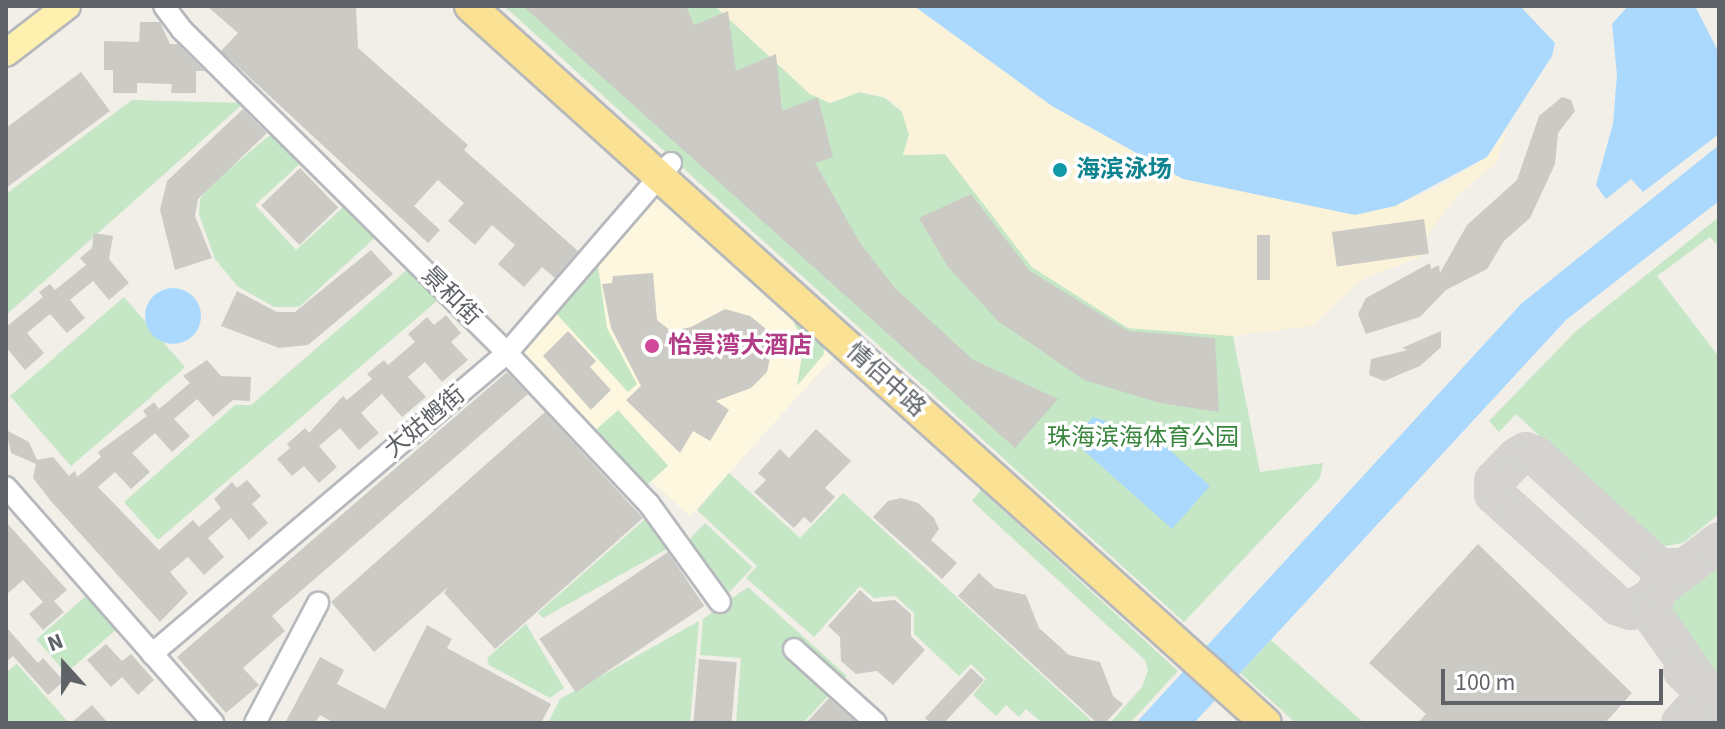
<!DOCTYPE html>
<html>
<head>
<meta charset="utf-8">
<style>
	body { margin:0 }
	#map { position:relative; width:1725px; height:729px; overflow:hidden; background:#f1efe8; font-family:"Source Sans 3","Noto Sans SC",sans-serif }
	div>[style] { position:absolute }
	.commercial>* { inset:0; background:#fdf7e0; transform-origin:0 0 }
	.green>* { inset:0; background:#c5e7c5; transform-origin:0 0 }
	.sand>* { inset:0; background:#faf3d9 }
	.water>* { inset:0; background:#abd9fe }
	.round { border-radius:50% }
	.taxiway>* { height:40px; margin:-20px; padding:0 20px; transform-origin:20px; border-radius:20px; background:#d4d3d0 }
	.building>* { inset:0; background:#cccac5; transform-origin:0 0 }
	.roads { filter:drop-shadow(2px 0 #b5b8bc) drop-shadow(-2px 0 #b5b8bc) drop-shadow(0 2px #b5b8bc) drop-shadow(0 -2px #b5b8bc) }
	.minor>* { height:20px; margin:-10px; padding:0 10px; transform-origin:10px; border-radius:10px; background:#fff }
	.major>* { height:26px; margin:-13px; padding:0 13px; transform-origin:13px; border-radius:13px; background:#fef1b0 }
	.highway>* { height:30px; margin:-15px; padding:0 15px; transform-origin:15px; border-radius:15px; background:#fbe194 }
	.dots>* { width:22px; height:22px; translate:-50% -50%; box-sizing:border-box; border:4px solid #fff; border-radius:50% }
	span { translate:-50% -50%; white-space:nowrap; text-align:center; line-height:1.15; -webkit-text-stroke:7px #fff; paint-order:stroke }
	.culture-label { font-size:24px; color:#0d838f; font-weight:700 }
	.left { translate:0 -50%; text-align:left }
	.street-label { font-size:24px; color:#5f6368 }
	.hotel-label { font-size:24px; color:#b23c85; font-weight:700 }
	.park-label { font-size:24px; color:#37863c }
	.frame { position:absolute; inset:0; border:8px solid #5f6368; pointer-events:none }
	.north { position:absolute; left:24px; top:625px; width:80px; height:80px; -webkit-text-stroke:6px #fff; paint-order:stroke; rotate:339deg; font-size:22px; font-weight:700; line-height:32px; text-align:center; color:#5f6368 }
	.north::after { content:''; display:block; margin:auto; width:28px; height:36px; background:#5f6368; clip-path:polygon(50% 0,100% 100%,50% 72%,0 100%) }
	.scale { position:absolute; left:1441px; top:669px; width:222px; height:36px; box-sizing:border-box; border:4px solid #5f6368; border-top:0; padding-left:10px; font-size:24px; line-height:28px; white-space:nowrap; color:#5f6368; -webkit-text-stroke:6px #fff; paint-order:stroke }
</style>
</head>
<body>
<div id="map">
	<div class="commercial">
		<i style="left:655px;top:186px;width:247px;height:222px;rotate:42deg"></i>
	</div>
	<div class="green">
		<i style="clip-path:polygon(504px 6px,715px 6px,810px 94px,830px 103px,859px 92px,885px 98px,902px 112px,909px 135px,903px 155px,945px 154px,1032px 267px,1128px 328px,1233px 336px,1260px 472px,1323px 463px,1320px 478px,1184px 622px)"></i>
		<i style="clip-path:polygon(132px 100px,244px 103px,6px 315px,6px 194px)"></i>
		<i style="clip-path:polygon(276px 130px,304px 160px,255px 205px,296px 250px,350px 201px,380px 233px,299px 307px,274px 307px,237px 286px,215px 259px,199px 214px,200px 199px,210px 185px)"></i>
		<i style="clip-path:polygon(1719px 217px,1719px 247px,1710px 237px,1657px 276px,1719px 357px,1719px 514px,1683px 543px,1665px 546px,1647px 536px,1516px 414px,1499px 432px,1489px 421px,1576px 331px)"></i>
		<i style="clip-path:polygon(597px 259px,607px 328px,637px 384px,628px 392px,553px 310px)"></i>
		<i style="clip-path:polygon(408px 269px,438px 300px,158px 540px,124px 502px,235px 405px,251px 405px)"></i>
		<i style="left:124px;top:297px;width:93px;height:151px;rotate:49deg"></i>
		<i style="clip-path:polygon(789px 313px,823px 339px,824px 354px,797px 386px,804px 343px)"></i>
		<i style="left:618px;top:410px;width:75px;height:33px;rotate:48deg"></i>
		<i style="clip-path:polygon(729px 473px,800px 538px,843px 493px,1094px 723px,1042px 723px,1026px 709px,1019px 717px,1006px 705px,996px 716px,973px 695px,986px 679px,971px 664px,959px 676px,914px 634px,914px 613px,895px 596px,874px 598px,860px 586px,814px 637px,746px 578px,757px 566px,697px 510px)"></i>
		<i style="clip-path:polygon(981px 490px,1178px 671px,1130px 723px,1110px 723px,1142px 687px,1148px 670px,1145px 660px,972px 501px)"></i>
		<i style="clip-path:polygon(651px 514px,674px 545px,543px 618px,538px 613px)"></i>
		<i style="left:705px;top:523px;width:65px;height:34px;rotate:43deg"></i>
		<i style="clip-path:polygon(1719px 542px,1719px 696px,1663px 611px,1675px 583px)"></i>
		<i style="clip-path:polygon(748px 587px,847px 676px,803px 723px,736px 723px,741px 658px,700px 655px,703px 619px)"></i>
		<i style="left:93px;top:590px;width:45px;height:75px;rotate:49deg"></i>
		<i style="clip-path:polygon(699px 621px,690px 723px,548px 723px,560px 699px)"></i>
		<i style="clip-path:polygon(526px 624px,564px 688px,550px 698px,489px 665px,487px 658px)"></i>
		<i style="clip-path:polygon(1271px 640px,1364px 723px,1296px 723px,1240px 673px)"></i>
		<i style="clip-path:polygon(16px 664px,17px 664px,68px 722px,6px 723px,6px 673px)"></i>
	</div>
	<div class="sand">
		<i style="clip-path:polygon(715px 6px,914px 6px,1052px 106px,1183px 179px,1355px 214px,1395px 206px,1440px 186px,1487px 157px,1507px 130px,1496px 163px,1458px 195px,1429px 232px,1420px 257px,1361px 280px,1312px 326px,1233px 336px,1128px 328px,1032px 267px,945px 154px,903px 155px,909px 135px,902px 111px,886px 97px,859px 92px,830px 103px,810px 94px)"></i>
	</div>
	<div class="water">
		<i style="clip-path:polygon(914px 6px,1520px 6px,1555px 43px,1552px 56px,1487px 157px,1395px 206px,1355px 215px,1183px 179px,1052px 106px)"></i>
		<i style="clip-path:polygon(1628px 6px,1695px 6px,1719px 53px,1719px 134px,1643px 192px,1631px 179px,1606px 199px,1596px 185px,1613px 124px,1617px 75px,1612px 24px)"></i>
		<i style="clip-path:polygon(1719px 145px,1719px 201px,1566px 320px,1194px 723px,1136px 723px,1522px 303px)"></i>
		<i class="round" style="left:145px;top:288px;width:56px;height:56px"></i>
		<i style="clip-path:polygon(1093px 417px,1155px 437px,1210px 486px,1172px 529px,1072px 440px)"></i>
	</div>
	<div class="taxiway">
		<i style="left:1719px;top:542px;width:78px;rotate:142.3deg"></i>
		<i style="left:1657px;top:590px;width:24px;rotate:105deg"></i>
		<i style="left:1651px;top:613px;width:118px;rotate:54.7deg"></i>
		<i style="left:1655px;top:596px;width:28px;rotate:150deg"></i>
		<i style="left:1631px;top:610px;width:14px;rotate:-163deg"></i>
		<i style="left:1618px;top:606px;width:167px;rotate:-137.9deg"></i>
		<i style="left:1494px;top:494px;width:13px;rotate:-90deg"></i>
		<i style="left:1494px;top:481px;width:33px;rotate:-46deg"></i>
		<i style="left:1517px;top:457px;width:10px;rotate:-29deg"></i>
		<i style="left:1526px;top:452px;width:11px;rotate:22deg"></i>
		<i style="left:1536px;top:456px;width:166px;rotate:42.3deg"></i>
		<i style="left:1659px;top:568px;width:26px"></i>
		<i style="left:1681px;top:723px;width:27px;rotate:-48deg"></i>
		<i style="left:1699px;top:703px;width:17px;rotate:-90deg"></i>
		<i style="left:1699px;top:686px;width:22px;rotate:-137deg"></i>
	</div>
	<div class="building">
		<i style="clip-path:polygon(207px 6px,356px 6px,358px 48px,468px 145px,464px 150px,578px 251px,555px 278px,542px 267px,524px 287px,498px 264px,515px 245px,492px 225px,475px 245px,448px 221px,464px 203px,438px 180px,414px 206px,440px 230px,428px 243px,221px 51px,238px 33px)"></i>
		<i style="clip-path:polygon(523px 6px,686px 6px,694px 25px,728px 11px,736px 71px,776px 54px,782px 111px,818px 97px,833px 157px,815px 163px,860px 243px,895px 288px,972px 359px,1058px 399px,1015px 448px)"></i>
		<i style="clip-path:polygon(140px 22px,160px 22px,170px 44px,178px 44px,205px 71px,196px 71px,196px 93px,171px 93px,172px 84px,137px 83px,137px 93px,113px 93px,113px 70px,104px 70px,104px 41px,139px 42px)"></i>
		<i style="clip-path:polygon(81px 72px,110px 111px,6px 188px,6px 128px)"></i>
		<i style="clip-path:polygon(1562px 97px,1571px 100px,1575px 111px,1558px 133px,1555px 164px,1530px 218px,1504px 241px,1487px 269px,1446px 290px,1420px 317px,1366px 334px,1358px 314px,1366px 298px,1430px 263px,1431px 269px,1439px 265px,1440px 273px,1467px 225px,1517px 180px,1539px 116px)"></i>
		<i style="clip-path:polygon(243px 109px,267px 133px,198px 199px,195px 216px,212px 258px,175px 270px,160px 210px,167px 181px)"></i>
		<i style="left:300px;top:168px;width:55px;height:54px;rotate:46deg"></i>
		<i style="clip-path:polygon(971px 194px,1030px 271px,1128px 331px,1215px 338px,1219px 412px,1160px 403px,1084px 380px,998px 321px,948px 267px,919px 218px)"></i>
		<i style="left:1424px;top:219px;width:35px;height:93px;rotate:82deg"></i>
		<i style="clip-path:polygon(94px 233px,113px 236px,109px 259px,129px 283px,109px 300px,93px 281px,70px 300px,85px 318px,67px 333px,50px 314px,27px 333px,44px 353px,25px 370px,6px 347px,6px 327px,43px 297px,39px 292px,50px 284px,55px 290px,86px 265px,80px 258px,92px 248px)"></i>
		<i style="left:1257px;top:235px;width:13px;height:45px"></i>
		<i style="clip-path:polygon(371px 250px,393px 274px,308px 345px,279px 348px,221px 326px,237px 291px,277px 312px,295px 312px)"></i>
		<i style="clip-path:polygon(653px 273px,657px 320px,671px 331px,691px 327px,725px 309px,750px 316px,765px 328px,772px 350px,767px 372px,751px 388px,716px 401px,729px 410px,710px 441px,693px 431px,680px 453px,626px 400px,641px 386px,611px 328px,602px 284px,612px 283px,613px 276px)"></i>
		<i style="clip-path:polygon(446px 315px,461px 333px,451px 342px,468px 360px,442px 382px,425px 362px,408px 377px,426px 397px,402px 417px,382px 394px,361px 413px,379px 433px,359px 450px,340px 428px,319px 446px,337px 467px,319px 483px,304px 466px,292px 476px,277px 459px,290px 448px,287px 444px,305px 428px,309px 433px,343px 396px,347px 400px,372px 379px,367px 374px,384px 360px,388px 365px,415px 342px,408px 334px,427px 317px,434px 325px)"></i>
		<i style="clip-path:polygon(568px 331px,596px 361px,590px 367px,611px 390px,591px 410px,543px 356px)"></i>
		<i style="clip-path:polygon(1441px 331px,1441px 347px,1420px 366px,1384px 381px,1369px 375px,1371px 359px,1408px 350px,1402px 348px)"></i>
		<i style="clip-path:polygon(207px 360px,221px 376px,251px 377px,250px 401px,233px 400px,213px 417px,197px 399px,174px 419px,190px 436px,172px 452px,155px 433px,132px 453px,150px 472px,131px 489px,115px 472px,98px 487px,159px 550px,193px 520px,199px 527px,221px 508px,214px 499px,232px 482px,237px 488px,247px 480px,261px 496px,252px 504px,268px 523px,249px 540px,231px 518px,208px 538px,224px 557px,204px 575px,188px 557px,170px 572px,188px 593px,160px 622px,50px 500px,33px 478px,36px 464px,11px 453px,6px 430px,29px 442px,37px 460px,53px 457px,69px 476px,75px 471px,77px 477px,101px 457px,98px 452px,147px 416px,143px 411px,154px 402px,159px 409px,190px 383px,183px 376px)"></i>
		<i style="clip-path:polygon(507px 372px,528px 394px,272px 616px,285px 631px,243px 668px,259px 685px,226px 713px,177px 657px)"></i>
		<i style="clip-path:polygon(545px 412px,643px 518px,495px 649px,444px 593px,448px 587px,374px 652px,331px 602px)"></i>
		<i style="clip-path:polygon(816px 429px,851px 461px,825px 488px,835px 497px,811px 523px,804px 517px,794px 528px,754px 492px,766px 480px,758px 473px,780px 449px,789px 458px)"></i>
		<i style="clip-path:polygon(901px 498px,918px 503px,934px 518px,939px 529px,931px 540px,957px 563px,942px 579px,873px 517px,888px 501px)"></i>
		<i style="clip-path:polygon(6px 522px,67px 590px,54px 601px,64px 612px,43px 630px,29px 614px,43px 602px,23px 580px,6px 595px)"></i>
		<i style="clip-path:polygon(1478px 544px,1632px 693px,1605px 723px,1418px 723px,1426px 714px,1369px 663px)"></i>
		<i style="left:668px;top:552px;width:65px;height:155px;rotate:56deg"></i>
		<i style="clip-path:polygon(979px 573px,995px 588px,1026px 595px,1039px 628px,1069px 655px,1100px 662px,1113px 696px,1123px 704px,1105px 723px,1097px 723px,958px 596px)"></i>
		<i style="clip-path:polygon(860px 590px,873px 602px,895px 600px,911px 614px,911px 636px,925px 650px,893px 685px,877px 671px,856px 674px,841px 661px,840px 637px,828px 626px)"></i>
		<i style="clip-path:polygon(427px 625px,452px 639px,447px 648px,551px 704px,541px 723px,334px 723px,320px 715px,315px 723px,285px 723px,320px 657px,344px 670px,337px 684px,385px 709px)"></i>
		<i style="clip-path:polygon(6px 627px,38px 663px,43px 658px,64px 681px,48px 695px,13px 656px,6px 662px)"></i>
		<i style="clip-path:polygon(106px 644px,122px 661px,131px 654px,154px 680px,138px 695px,122px 677px,111px 687px,87px 660px)"></i>
		<i style="left:699px;top:659px;width:38px;height:64px;rotate:5deg"></i>
		<i style="clip-path:polygon(971px 668px,984px 680px,944px 723px,930px 723px,925px 718px)"></i>
		<i style="clip-path:polygon(829px 698px,857px 723px,806px 723px)"></i>
		<i style="clip-path:polygon(92px 705px,108px 723px,71px 723px)"></i>
	</div>
	<div class="roads">
		<div class="minor">
			<i style="left:164px;top:6px;width:30px;rotate:53deg"></i>
			<i style="left:182px;top:30px;width:458px;rotate:44.8deg"></i>
			<i style="left:507px;top:353px;width:207px;rotate:46.8deg"></i>
			<i style="left:649px;top:504px;width:121px;rotate:54.1deg"></i>
			<i style="left:6px;top:487px;width:314px;rotate:48.7deg"></i>
			<i style="left:794px;top:649px;width:110px;rotate:42.1deg"></i>
			<i style="left:152px;top:654px;width:465px;rotate:-40.3deg"></i>
			<i style="left:507px;top:353px;width:251px;rotate:-49.2deg"></i>
			<i style="left:255px;top:723px;width:136px;rotate:-62.3deg"></i>
		</div>
		<div class="major">
			<i style="left:6px;top:53px;width:77px;rotate:-37.6deg"></i>
		</div>
		<div class="highway">
			<i style="left:470px;top:6px;width:1071px;rotate:42.01deg"></i>
		</div>
	</div>
	<div class="dots">
		<i style="left:1060px;top:170px;background:#0f9aa8"></i>
		<i style="left:652px;top:346px;background:#d1479c"></i>
	</div>
	<div class="culture-label">
		<span class="left" style="left:1076px;top:170px">海滨泳场</span>
	</div>
	<div class="street-label">
		<span style="left:451px;top:296px;rotate:45deg">景和街</span>
		<span style="left:886px;top:380px;rotate:42deg">情侣中路</span>
		<span style="left:425px;top:422px;rotate:-40deg">大姑乸街</span>
	</div>
	<div class="hotel-label">
		<span class="left" style="left:668px;top:346px">怡景湾大酒店</span>
	</div>
	<div class="park-label">
		<span style="left:1143px;top:438px">珠海滨海体育公园</span>
	</div>
	<div class="frame"></div>
	<div class="north">N</div>
	<div class="scale">100 m</div>
</div>
</body>
</html>
